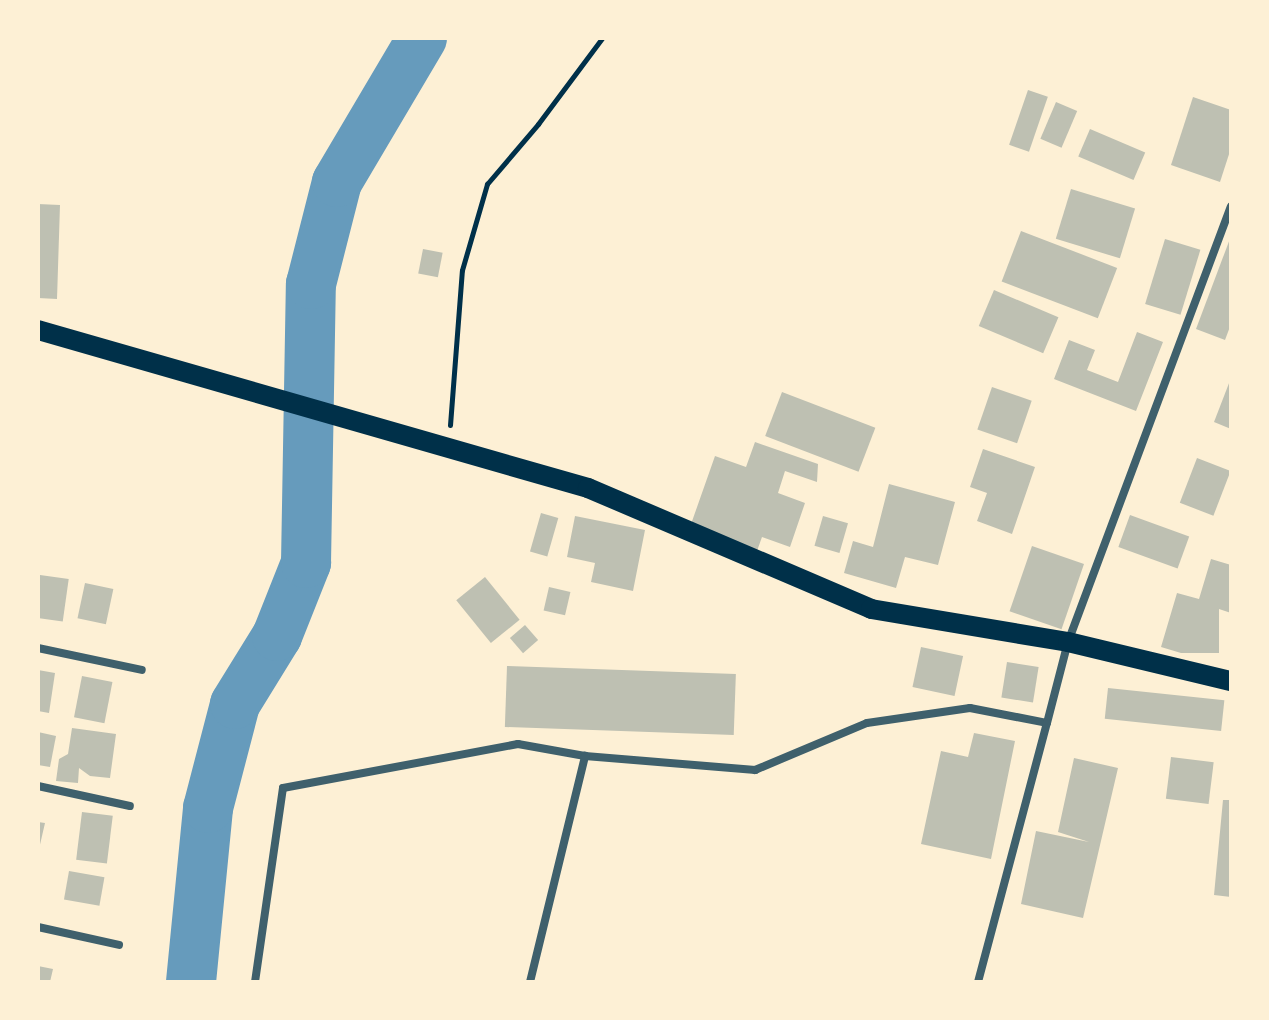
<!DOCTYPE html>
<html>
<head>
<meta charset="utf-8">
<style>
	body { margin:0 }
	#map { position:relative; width:1269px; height:1020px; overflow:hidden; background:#fdf0d5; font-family:Helvetica,sans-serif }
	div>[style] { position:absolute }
	.river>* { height:50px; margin:-25px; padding:0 25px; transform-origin:25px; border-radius:25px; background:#669bbc }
	.building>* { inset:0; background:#bec0b2; transform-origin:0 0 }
	.path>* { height:5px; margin:-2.5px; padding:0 2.5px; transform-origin:2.5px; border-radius:2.5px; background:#003049 }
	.minor>* { height:8px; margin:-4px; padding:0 4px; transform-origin:4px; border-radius:4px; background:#3f606c }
	.primary>* { height:20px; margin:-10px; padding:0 10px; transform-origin:10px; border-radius:10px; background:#003049 }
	span { translate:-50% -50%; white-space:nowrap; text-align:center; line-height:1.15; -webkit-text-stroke:8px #fdf0d5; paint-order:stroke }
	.frame { position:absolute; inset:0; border:40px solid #fdf0d5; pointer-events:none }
</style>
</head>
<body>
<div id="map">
	<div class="river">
		<i style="left:191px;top:982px;width:175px;rotate:-84.4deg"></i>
		<i style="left:208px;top:808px;width:107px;rotate:-75.4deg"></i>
		<i style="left:235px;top:704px;width:80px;rotate:-58.3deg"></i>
		<i style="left:277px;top:636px;width:79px;rotate:-68.3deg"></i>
		<i style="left:306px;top:563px;width:279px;rotate:-89deg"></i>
		<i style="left:311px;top:284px;width:105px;rotate:-75.7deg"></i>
		<i style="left:337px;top:182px;width:167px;rotate:-59.4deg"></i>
	</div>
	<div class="building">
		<i style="left:1028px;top:90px;width:21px;height:58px;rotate:19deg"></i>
		<i style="clip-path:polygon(1193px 97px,1231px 110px,1231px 148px,1220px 182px,1171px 165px)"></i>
		<i style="left:1056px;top:102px;width:23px;height:40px;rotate:23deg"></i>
		<i style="left:1090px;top:129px;width:60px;height:30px;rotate:23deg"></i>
		<i style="left:1071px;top:189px;width:67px;height:52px;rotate:17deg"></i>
		<i style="clip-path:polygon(38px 204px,60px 205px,57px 299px,38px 298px)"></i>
		<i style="left:1021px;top:231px;width:103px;height:54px;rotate:21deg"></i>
		<i style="clip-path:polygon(1231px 236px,1231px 324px,1225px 340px,1196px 329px)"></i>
		<i style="left:1165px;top:239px;width:37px;height:68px;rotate:17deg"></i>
		<i style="left:423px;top:249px;width:20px;height:25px;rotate:11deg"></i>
		<i style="left:994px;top:290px;width:70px;height:39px;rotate:23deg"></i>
		<i style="clip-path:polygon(1137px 332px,1163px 342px,1136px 411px,1054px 379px,1069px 340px,1095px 350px,1087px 370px,1118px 382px)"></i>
		<i style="clip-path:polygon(1231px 378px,1231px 429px,1214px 422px)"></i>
		<i style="left:992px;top:387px;width:42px;height:45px;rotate:19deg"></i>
		<i style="left:782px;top:392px;width:100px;height:47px;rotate:21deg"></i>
		<i style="clip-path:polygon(755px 442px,818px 464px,817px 482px,785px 471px,778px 493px,805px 503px,790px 547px,762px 537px,757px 551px,690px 527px,715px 456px,746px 467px)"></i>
		<i style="clip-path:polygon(983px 449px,1035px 467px,1012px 534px,977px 521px,987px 493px,970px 487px)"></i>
		<i style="left:1197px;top:458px;width:36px;height:48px;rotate:21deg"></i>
		<i style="clip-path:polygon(889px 484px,955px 502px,938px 565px,905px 557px,896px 588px,844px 573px,853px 541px,873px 547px)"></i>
		<i style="left:541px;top:513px;width:18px;height:40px;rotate:16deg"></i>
		<i style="left:1130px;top:515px;width:63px;height:34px;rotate:20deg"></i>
		<i style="clip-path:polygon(575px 516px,645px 530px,633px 591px,591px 582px,595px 563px,567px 557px)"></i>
		<i style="left:823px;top:516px;width:26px;height:31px;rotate:16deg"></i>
		<i style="left:1032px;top:546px;width:55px;height:69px;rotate:19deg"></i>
		<i style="clip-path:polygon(1211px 559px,1231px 565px,1231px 613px,1219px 609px,1219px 653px,1181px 653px,1161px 647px,1177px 593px,1199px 599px)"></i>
		<i style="left:40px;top:575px;width:29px;height:43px;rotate:8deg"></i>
		<i style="left:485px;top:577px;width:55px;height:37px;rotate:51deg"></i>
		<i style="left:85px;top:583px;width:29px;height:36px;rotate:12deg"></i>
		<i style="left:549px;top:587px;width:22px;height:24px;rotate:13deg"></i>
		<i style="left:525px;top:625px;width:20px;height:20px;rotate:49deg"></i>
		<i style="left:921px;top:647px;width:43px;height:41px;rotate:12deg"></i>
		<i style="left:1007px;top:662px;width:32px;height:36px;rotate:9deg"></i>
		<i style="left:507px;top:666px;width:229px;height:61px;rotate:2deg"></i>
		<i style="clip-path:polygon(38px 670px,55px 673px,49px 713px,38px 711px)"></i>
		<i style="left:82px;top:676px;width:31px;height:42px;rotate:11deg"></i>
		<i style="left:1108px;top:688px;width:117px;height:31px;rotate:6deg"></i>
		<i style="clip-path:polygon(72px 728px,116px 734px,110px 778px,90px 776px,79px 768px,78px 783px,56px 781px,59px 759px,68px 754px)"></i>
		<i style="clip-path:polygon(38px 732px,56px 736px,50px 767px,38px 765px)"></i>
		<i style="clip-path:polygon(974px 733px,1015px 741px,991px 859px,921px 844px,941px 751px,968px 757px)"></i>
		<i style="left:1171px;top:757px;width:43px;height:42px;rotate:7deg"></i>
		<i style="clip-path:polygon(1074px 758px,1118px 768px,1083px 918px,1021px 904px,1036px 831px,1089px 842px,1058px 832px)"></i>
		<i style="clip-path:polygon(1223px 800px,1231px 800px,1231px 897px,1214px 895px)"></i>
		<i style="left:82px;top:812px;width:31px;height:48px;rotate:7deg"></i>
		<i style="clip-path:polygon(38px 822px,45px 823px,39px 849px,38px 849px)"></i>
		<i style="left:69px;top:871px;width:36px;height:29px;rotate:10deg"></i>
		<i style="clip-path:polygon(38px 966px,53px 969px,50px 982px,38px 982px)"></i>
	</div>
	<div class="path">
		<i style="left:450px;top:425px;width:155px;rotate:-85.6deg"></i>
		<i style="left:462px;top:270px;width:90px;rotate:-73.8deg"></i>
		<i style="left:487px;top:184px;width:79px;rotate:-49.6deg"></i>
		<i style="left:538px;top:124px;width:107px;rotate:-53.3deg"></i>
	</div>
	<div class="minor">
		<i style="left:38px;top:648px;width:106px;rotate:11.9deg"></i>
		<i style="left:38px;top:786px;width:94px;rotate:12.3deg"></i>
		<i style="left:38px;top:927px;width:83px;rotate:12.5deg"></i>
		<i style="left:255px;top:982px;width:196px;rotate:-81.8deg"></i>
		<i style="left:283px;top:788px;width:239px;rotate:-10.6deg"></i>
		<i style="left:518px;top:744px;width:68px;rotate:10.2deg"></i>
		<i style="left:585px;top:756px;width:171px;rotate:4.7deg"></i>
		<i style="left:755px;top:770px;width:121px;rotate:-22.8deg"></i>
		<i style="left:867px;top:723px;width:104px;rotate:-8.3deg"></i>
		<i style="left:970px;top:708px;width:78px;rotate:11deg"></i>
		<i style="left:1047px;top:723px;width:84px;rotate:-75.5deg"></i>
		<i style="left:1068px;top:642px;width:465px;rotate:-69.5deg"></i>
		<i style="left:530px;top:982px;width:233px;rotate:-76.3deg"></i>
		<i style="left:978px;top:982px;width:268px;rotate:-75.1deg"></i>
	</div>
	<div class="primary">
		<i style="left:38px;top:330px;width:572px;rotate:16.03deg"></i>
		<i style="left:588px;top:488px;width:308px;rotate:23.1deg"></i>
		<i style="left:871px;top:609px;width:200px;rotate:9.5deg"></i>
		<i style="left:1068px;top:642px;width:168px;rotate:13.5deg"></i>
	</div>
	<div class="frame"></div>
</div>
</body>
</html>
